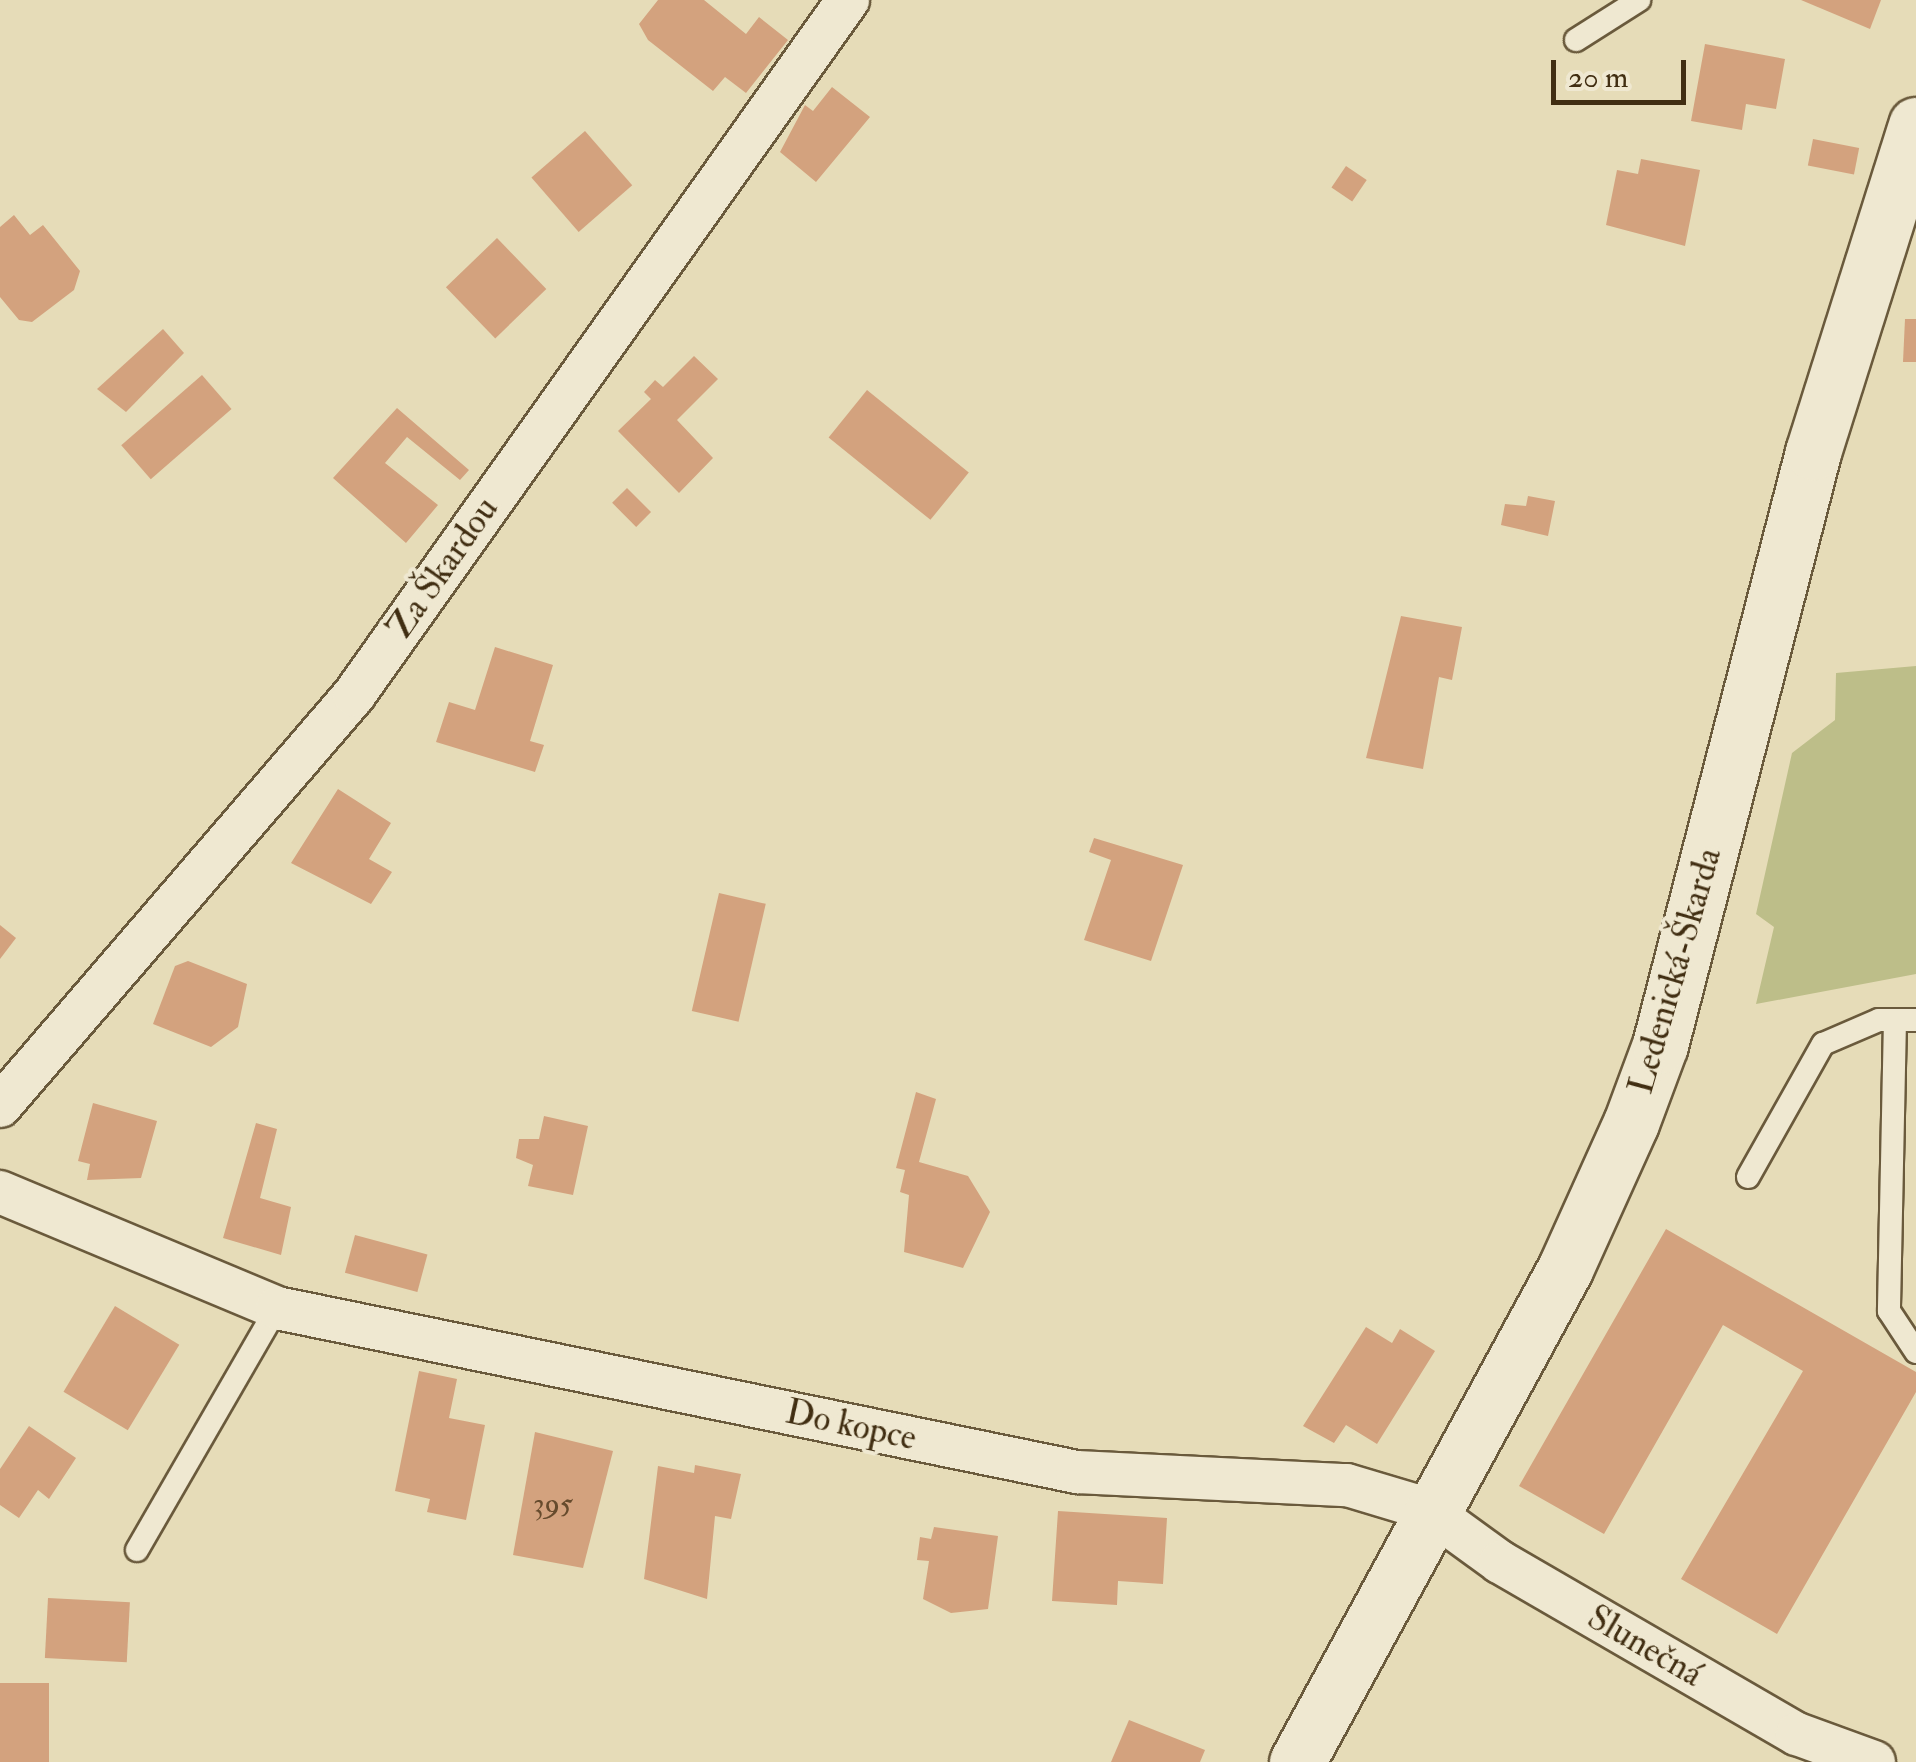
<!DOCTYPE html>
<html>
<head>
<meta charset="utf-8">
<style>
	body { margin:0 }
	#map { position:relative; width:1916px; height:1762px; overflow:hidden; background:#e6dcb8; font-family:"IM FELL Double Pica",serif }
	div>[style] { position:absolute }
	.green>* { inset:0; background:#bdbe89 }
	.building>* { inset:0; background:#d3a27e; transform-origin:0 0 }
	.roads { filter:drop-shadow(2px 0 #6a5a3c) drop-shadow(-2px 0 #6a5a3c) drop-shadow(0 2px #6a5a3c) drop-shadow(0 -2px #6a5a3c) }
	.lane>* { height:22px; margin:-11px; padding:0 11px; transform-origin:11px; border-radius:11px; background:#efe8d1 }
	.street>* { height:42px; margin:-21px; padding:0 21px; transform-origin:21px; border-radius:21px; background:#efe8d1 }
	.secondary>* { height:55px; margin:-27.5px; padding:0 27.5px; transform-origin:27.5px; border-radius:27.5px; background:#efe8d1 }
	span { translate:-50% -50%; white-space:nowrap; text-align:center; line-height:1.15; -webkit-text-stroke:8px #efe8d1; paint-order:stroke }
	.number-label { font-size:30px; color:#664b2d }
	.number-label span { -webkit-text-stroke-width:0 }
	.street-label { font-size:35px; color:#412e12 }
	.scale { position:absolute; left:1551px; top:60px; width:135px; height:45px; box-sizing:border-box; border:5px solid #412e12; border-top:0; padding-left:12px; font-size:30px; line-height:35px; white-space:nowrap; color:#412e12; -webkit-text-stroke:8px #efe8d1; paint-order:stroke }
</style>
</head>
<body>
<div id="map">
	<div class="green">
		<i style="clip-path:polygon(1916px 666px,1916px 974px,1756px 1004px,1774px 927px,1756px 914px,1792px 753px,1835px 720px,1836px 673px)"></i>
	</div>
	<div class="building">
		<i style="clip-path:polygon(658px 0,704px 0,746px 34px,759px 17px,788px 40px,746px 93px,725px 77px,713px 91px,648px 40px,639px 24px)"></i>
		<i style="clip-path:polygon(1801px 0,1881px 0,1870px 29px)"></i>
		<i style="clip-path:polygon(1705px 44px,1785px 59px,1776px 109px,1746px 104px,1742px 130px,1691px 121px)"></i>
		<i style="clip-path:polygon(832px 87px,870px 117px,816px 182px,780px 152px,805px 105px,813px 111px)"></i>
		<i style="left:585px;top:131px;width:72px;height:71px;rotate:49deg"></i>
		<i style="left:1813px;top:139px;width:47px;height:27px;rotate:11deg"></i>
		<i style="clip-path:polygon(1641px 159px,1700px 170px,1685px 246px,1606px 225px,1617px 170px,1638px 174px)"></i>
		<i style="left:1346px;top:166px;width:25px;height:26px;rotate:34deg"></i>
		<i style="clip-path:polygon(14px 215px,30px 235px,43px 225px,80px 271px,74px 290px,32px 322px,19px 320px,0 297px,0 227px)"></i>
		<i style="left:497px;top:238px;width:71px;height:71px;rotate:46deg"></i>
		<i style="clip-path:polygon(1905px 319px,1916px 319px,1916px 362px,1903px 362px)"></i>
		<i style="clip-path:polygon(163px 329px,184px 353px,126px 412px,97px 389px)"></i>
		<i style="clip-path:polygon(694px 356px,718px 379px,677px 420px,713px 458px,679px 493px,618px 431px,651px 399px,644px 392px,655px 380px,663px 387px)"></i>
		<i style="left:202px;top:375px;width:45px;height:107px;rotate:49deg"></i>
		<i style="left:867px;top:390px;width:131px;height:61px;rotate:39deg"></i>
		<i style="clip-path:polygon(397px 408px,469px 470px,460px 480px,407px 437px,385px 463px,438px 505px,406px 543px,333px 478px)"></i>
		<i style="left:627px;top:488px;width:34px;height:21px;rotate:45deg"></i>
		<i style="clip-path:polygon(1528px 496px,1555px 501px,1548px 536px,1501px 525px,1505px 504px,1526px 506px)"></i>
		<i style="clip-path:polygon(1401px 616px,1462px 627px,1452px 680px,1439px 677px,1423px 769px,1366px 758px)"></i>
		<i style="clip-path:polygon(495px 647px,553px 665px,530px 741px,544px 745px,535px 772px,436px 742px,449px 702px,475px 710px)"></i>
		<i style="clip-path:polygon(338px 789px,391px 823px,369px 859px,392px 872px,371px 904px,291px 863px)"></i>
		<i style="clip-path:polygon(1094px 838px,1183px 865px,1151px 961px,1084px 940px,1111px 860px,1089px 852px)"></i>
		<i style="left:719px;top:893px;width:48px;height:121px;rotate:13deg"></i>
		<i style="clip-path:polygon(0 925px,16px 938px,0 959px)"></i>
		<i style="clip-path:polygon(188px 961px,247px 984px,238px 1027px,211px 1047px,153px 1024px,175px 966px)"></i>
		<i style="clip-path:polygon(916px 1092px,936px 1099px,919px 1162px,968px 1176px,990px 1212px,963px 1268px,904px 1252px,909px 1195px,900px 1192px,905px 1170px,896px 1168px)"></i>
		<i style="clip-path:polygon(93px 1103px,157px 1121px,141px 1178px,87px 1180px,90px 1164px,78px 1161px)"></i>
		<i style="clip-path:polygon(544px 1116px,588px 1126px,573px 1195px,528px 1186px,533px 1165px,516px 1158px,519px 1139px,539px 1139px)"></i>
		<i style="clip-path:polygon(256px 1123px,277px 1129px,260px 1198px,291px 1207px,281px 1255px,223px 1238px)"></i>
		<i style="clip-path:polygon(1666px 1229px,1916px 1372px,1916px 1392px,1777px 1634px,1681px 1579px,1803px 1371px,1723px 1325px,1604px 1534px,1519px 1486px)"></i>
		<i style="left:355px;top:1235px;width:75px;height:39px;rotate:15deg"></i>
		<i style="left:115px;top:1306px;width:75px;height:100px;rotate:31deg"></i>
		<i style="clip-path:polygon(1366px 1327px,1392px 1343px,1400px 1329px,1435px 1351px,1377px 1444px,1346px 1425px,1334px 1443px,1303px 1426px)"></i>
		<i style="clip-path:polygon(419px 1371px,457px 1379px,449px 1418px,485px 1425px,466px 1520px,427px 1512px,430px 1499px,395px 1491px)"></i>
		<i style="clip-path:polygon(29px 1426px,76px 1458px,49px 1499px,38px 1490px,19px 1518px,0 1505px,0 1469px)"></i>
		<i style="clip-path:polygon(535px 1432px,613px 1451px,583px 1568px,513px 1555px)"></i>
		<i style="clip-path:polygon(695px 1465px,741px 1474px,731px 1519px,715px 1516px,707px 1599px,644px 1579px,658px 1466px,694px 1473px)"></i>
		<i style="clip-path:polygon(1058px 1511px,1167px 1518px,1163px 1584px,1118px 1581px,1117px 1605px,1052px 1601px)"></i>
		<i style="clip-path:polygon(934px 1527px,998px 1536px,988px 1609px,951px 1613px,923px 1599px,929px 1561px,917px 1560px,920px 1537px,931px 1539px)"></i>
		<i style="left:48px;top:1598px;width:82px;height:60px;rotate:3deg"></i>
		<i style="left:0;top:1683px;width:49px;height:79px"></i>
		<i style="clip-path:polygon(1129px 1720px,1205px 1750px,1200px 1762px,1111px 1762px)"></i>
	</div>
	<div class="roads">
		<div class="lane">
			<i style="left:1576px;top:40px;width:75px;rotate:-32.4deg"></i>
			<i style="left:1895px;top:1020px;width:291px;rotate:91.2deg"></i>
			<i style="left:1889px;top:1311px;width:49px;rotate:56.6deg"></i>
			<i style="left:1748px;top:1177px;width:153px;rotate:-60.6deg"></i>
			<i style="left:1823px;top:1044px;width:61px;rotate:-23.2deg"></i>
			<i style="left:1879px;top:1020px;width:37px"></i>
			<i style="left:137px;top:1550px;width:280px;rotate:-60deg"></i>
		</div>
		<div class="street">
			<i style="left:0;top:1106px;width:542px;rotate:-49.26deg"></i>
			<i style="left:354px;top:695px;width:853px;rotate:-54.6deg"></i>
			<i style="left:0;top:1192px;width:300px;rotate:22.7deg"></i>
			<i style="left:277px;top:1308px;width:817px;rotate:11.59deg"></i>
			<i style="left:1077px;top:1472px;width:270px;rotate:2.8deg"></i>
			<i style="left:1347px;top:1485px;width:84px;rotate:16.7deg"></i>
			<i style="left:1427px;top:1509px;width:90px;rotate:36deg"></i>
			<i style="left:1500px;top:1562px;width:343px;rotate:30.1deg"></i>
			<i style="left:1797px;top:1734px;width:82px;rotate:20deg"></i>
		</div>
		<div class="secondary">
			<i style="left:1297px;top:1762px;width:561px;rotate:-61.47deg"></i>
			<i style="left:1565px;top:1269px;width:160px;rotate:-65.7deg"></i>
			<i style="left:1631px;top:1123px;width:83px;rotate:-69.6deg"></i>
			<i style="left:1660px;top:1045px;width:612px;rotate:-75.53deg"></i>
			<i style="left:1813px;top:452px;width:343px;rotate:-72.5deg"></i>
		</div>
	</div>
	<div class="number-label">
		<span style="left:553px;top:1504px">395</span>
	</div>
	<div class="street-label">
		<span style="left:443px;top:568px;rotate:-55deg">Za Škardou</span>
		<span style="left:1675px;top:971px;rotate:-74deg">Ledenická-Škarda</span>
		<span style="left:851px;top:1425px;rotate:12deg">Do kopce</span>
		<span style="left:1645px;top:1646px;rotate:30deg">Slunečná</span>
	</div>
	<div class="scale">20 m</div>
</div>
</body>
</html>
